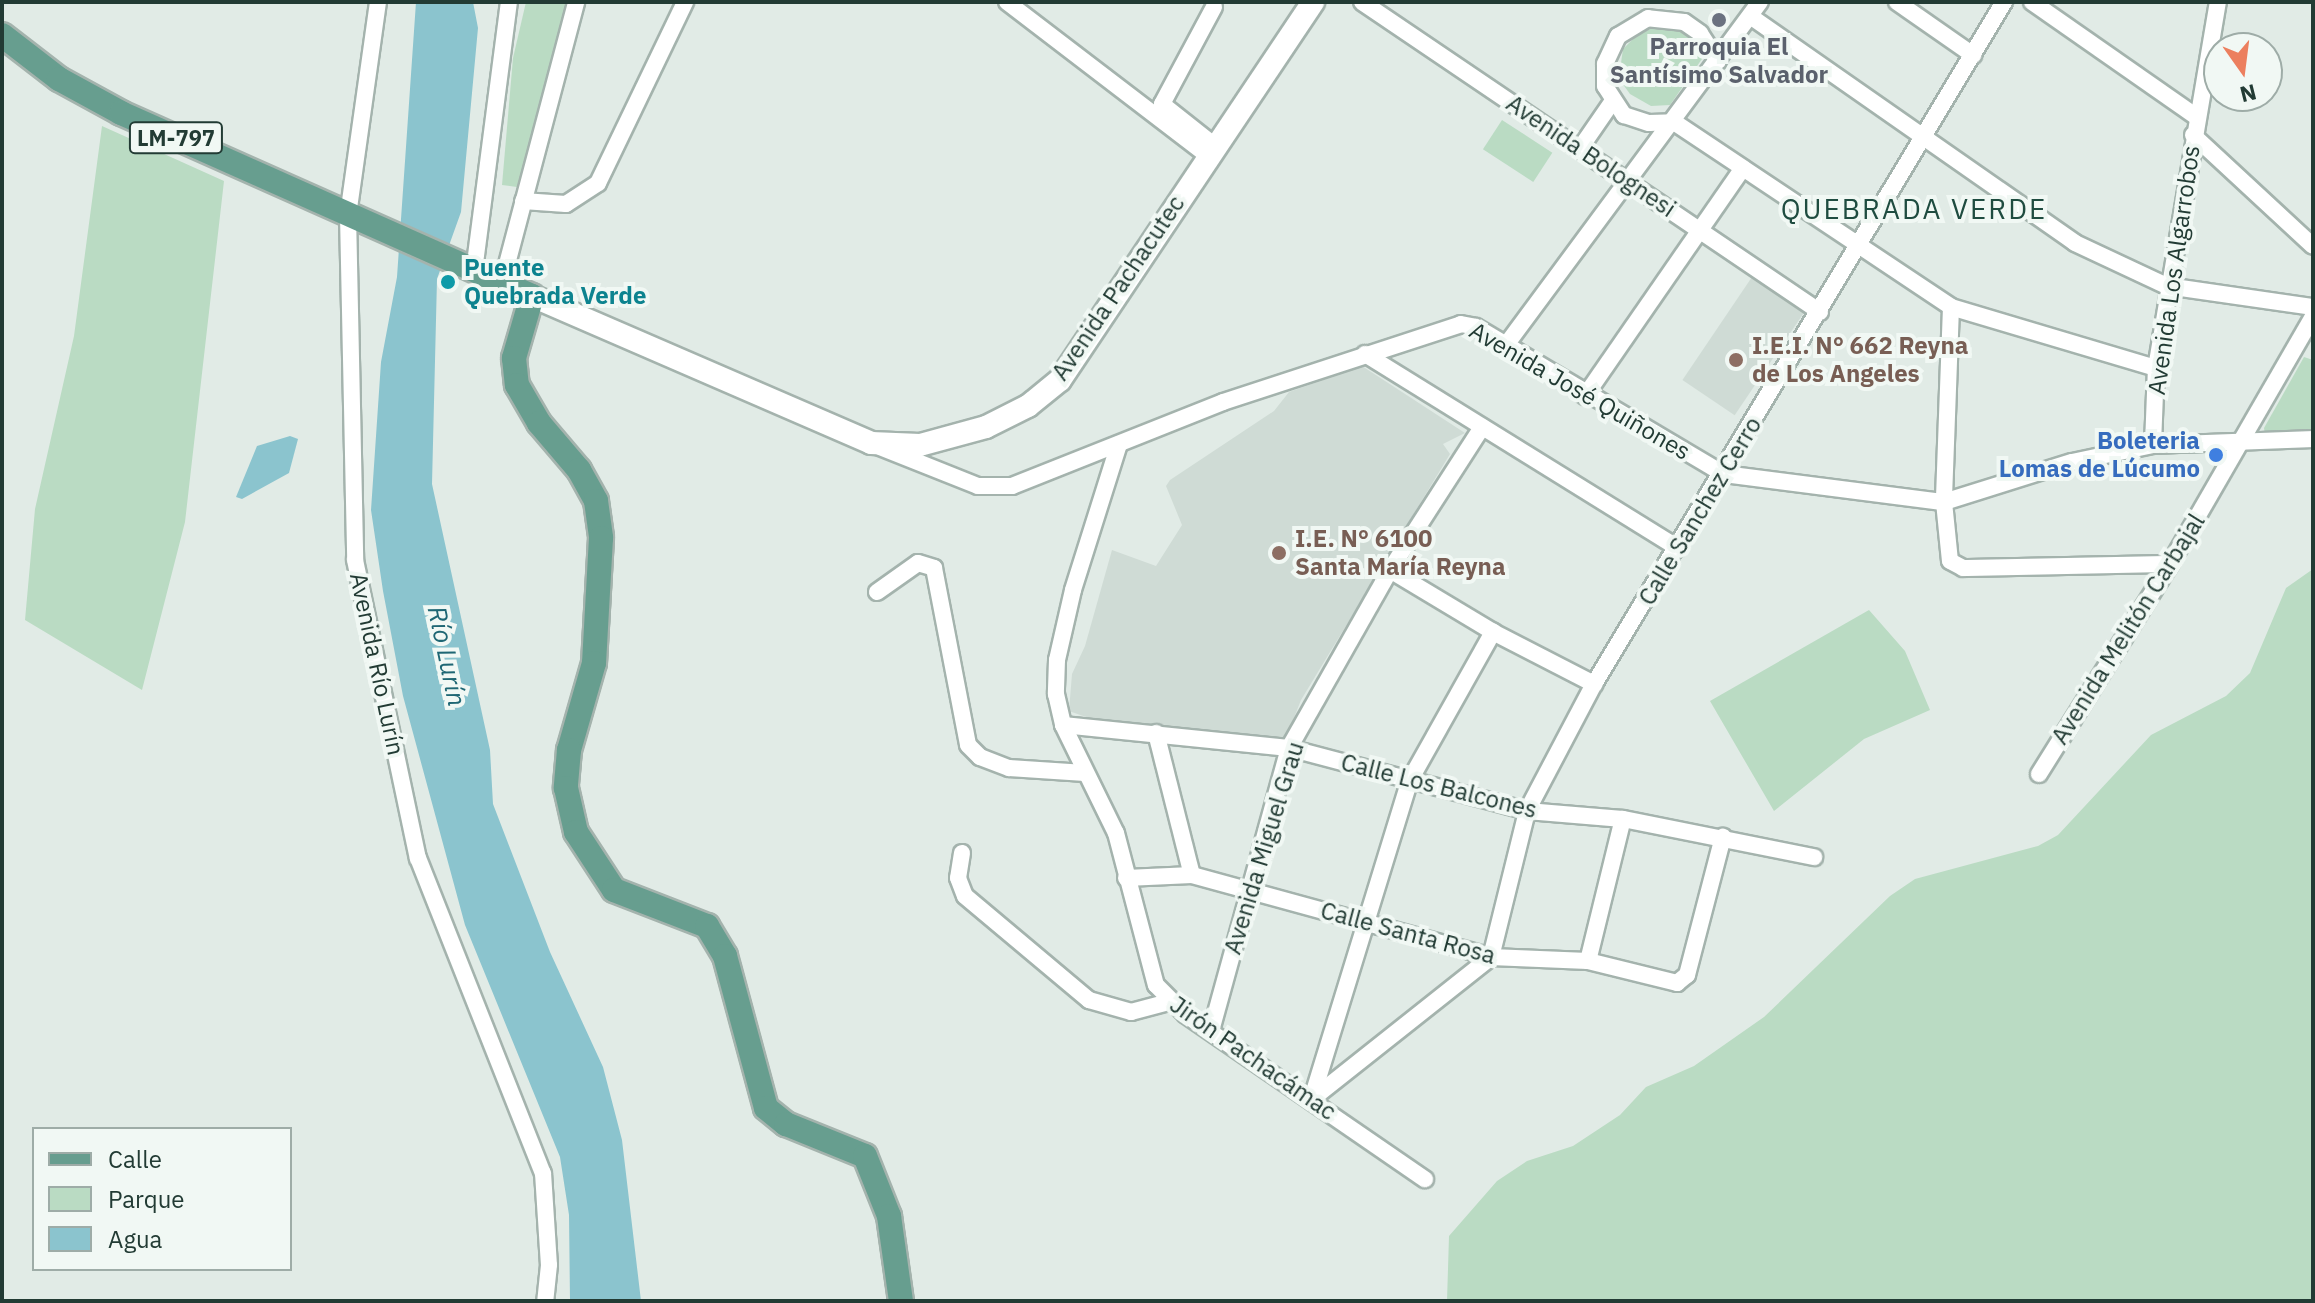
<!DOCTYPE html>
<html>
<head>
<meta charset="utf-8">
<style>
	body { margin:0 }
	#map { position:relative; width:2315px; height:1303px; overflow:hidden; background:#e1ebe6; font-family:"IBM Plex Sans",sans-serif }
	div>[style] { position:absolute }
	.built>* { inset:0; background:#cfdbd5; transform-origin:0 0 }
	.green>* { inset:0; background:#badbc3; transform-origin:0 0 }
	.water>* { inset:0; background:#8bc4ce }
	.roads { filter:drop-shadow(2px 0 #a4b3ad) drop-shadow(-2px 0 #a4b3ad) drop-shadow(0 2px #a4b3ad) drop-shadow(0 -2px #a4b3ad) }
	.minor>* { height:16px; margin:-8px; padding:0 8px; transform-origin:8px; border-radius:8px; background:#fff }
	.secondary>* { height:22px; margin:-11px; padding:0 11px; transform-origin:11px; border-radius:11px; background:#fff }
	.primary>* { height:24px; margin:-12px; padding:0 12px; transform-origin:12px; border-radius:12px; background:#679e8f }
	.dots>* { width:22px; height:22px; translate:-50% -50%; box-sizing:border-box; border:4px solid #f1f8f4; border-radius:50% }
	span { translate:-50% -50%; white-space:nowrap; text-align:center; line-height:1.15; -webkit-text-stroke:8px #f1f8f4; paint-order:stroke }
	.shield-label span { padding:2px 6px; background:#f1f8f4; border:2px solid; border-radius:6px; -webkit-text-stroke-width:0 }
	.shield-label { font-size:22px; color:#223b34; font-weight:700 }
	.worship-label { font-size:24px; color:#5b616d; font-weight:700 }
	.street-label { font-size:24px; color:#223b34 }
	.culture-label { font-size:24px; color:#0d838f; font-weight:700 }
	.left { translate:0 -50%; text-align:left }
	.education-label { font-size:24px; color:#785e54; font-weight:700 }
	.shop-label { font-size:24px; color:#366cbe; font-weight:700 }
	.right { translate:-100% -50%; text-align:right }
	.water-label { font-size:26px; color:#1f6774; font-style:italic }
	.quarter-label { font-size:28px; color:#1f4c40; letter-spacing:2px }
	.frame { position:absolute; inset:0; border:4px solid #223b34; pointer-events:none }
	.legend { position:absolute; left:32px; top:1127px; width:260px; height:144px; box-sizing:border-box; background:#f1f8f4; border:2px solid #9eaca7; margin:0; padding:10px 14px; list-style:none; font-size:24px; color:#223b34 }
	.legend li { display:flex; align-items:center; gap:16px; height:40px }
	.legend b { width:40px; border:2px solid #9eaca7 }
	.north { position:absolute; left:2203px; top:32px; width:80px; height:80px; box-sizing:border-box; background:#f1f8f4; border:2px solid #9eaca7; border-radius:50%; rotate:166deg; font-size:22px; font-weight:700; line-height:32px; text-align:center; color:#223b34 }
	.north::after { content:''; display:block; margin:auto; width:28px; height:36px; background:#ec7f5e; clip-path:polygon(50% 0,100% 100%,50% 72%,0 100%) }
</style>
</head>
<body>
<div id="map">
	<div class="built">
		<i style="left:1754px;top:274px;width:63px;height:128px;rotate:34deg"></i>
		<i style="clip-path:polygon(1362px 366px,1465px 433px,1443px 444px,1450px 454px,1301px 700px,1286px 738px,1089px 718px,1069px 711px,1072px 674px,1085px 646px,1112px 550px,1156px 566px,1182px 525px,1166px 486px,1170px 480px,1274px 411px,1289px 392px)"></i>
	</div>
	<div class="green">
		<i style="clip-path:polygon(526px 2px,570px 2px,517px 187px,502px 185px,513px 58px)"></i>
		<i style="clip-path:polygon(1664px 23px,1693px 35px,1704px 56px,1670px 105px,1651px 106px,1630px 94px,1622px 83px,1621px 63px,1623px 49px,1637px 35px)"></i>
		<i style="left:1502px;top:120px;width:60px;height:35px;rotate:33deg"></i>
		<i style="clip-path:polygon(102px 126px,224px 181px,185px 522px,142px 690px,25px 620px,35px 509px,74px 336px)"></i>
		<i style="clip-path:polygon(2304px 357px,2313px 360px,2313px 432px,2265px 435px,2264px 428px)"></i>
		<i style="clip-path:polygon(2313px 569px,2313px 1301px,1447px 1301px,1449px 1236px,1497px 1181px,1527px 1161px,1573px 1146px,1620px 1115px,1646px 1087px,1694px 1066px,1764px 1017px,1890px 896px,1915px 879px,2038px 846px,2058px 835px,2151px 735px,2226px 696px,2250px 673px,2286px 588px)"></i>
		<i style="clip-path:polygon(1869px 610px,1905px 651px,1930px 710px,1864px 739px,1774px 811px,1710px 701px)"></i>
	</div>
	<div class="water">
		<i style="clip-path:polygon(416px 2px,473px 2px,478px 28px,461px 212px,437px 279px,432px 484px,490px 750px,493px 804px,550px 952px,603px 1067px,622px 1140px,641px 1301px,570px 1301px,569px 1215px,560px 1157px,465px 925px,403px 696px,383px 591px,371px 510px,381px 362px,397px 277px)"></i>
		<i style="clip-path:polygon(290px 436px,298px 439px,289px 473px,242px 499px,236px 497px,257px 446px)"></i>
	</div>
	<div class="roads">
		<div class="minor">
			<i style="left:378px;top:2px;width:215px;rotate:98deg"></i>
			<i style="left:348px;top:215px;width:345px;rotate:88.8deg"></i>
			<i style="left:355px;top:560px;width:305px;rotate:78.1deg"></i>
			<i style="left:418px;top:858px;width:339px;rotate:68.4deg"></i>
			<i style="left:543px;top:1173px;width:92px;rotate:86.3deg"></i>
			<i style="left:549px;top:1265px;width:36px;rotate:96deg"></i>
			<i style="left:1007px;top:2px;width:252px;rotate:37.4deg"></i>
			<i style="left:1362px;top:2px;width:553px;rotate:34.09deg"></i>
			<i style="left:1897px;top:2px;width:93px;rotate:34.9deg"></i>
			<i style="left:2032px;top:2px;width:201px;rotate:34.9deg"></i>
			<i style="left:1214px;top:7px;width:110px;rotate:118.2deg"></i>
			<i style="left:1162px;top:104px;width:66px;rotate:38.3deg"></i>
			<i style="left:1750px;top:16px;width:396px;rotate:34.9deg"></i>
			<i style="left:2075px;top:243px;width:102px;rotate:25.1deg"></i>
			<i style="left:2167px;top:286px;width:148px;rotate:8.2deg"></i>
			<i style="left:1718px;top:61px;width:33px;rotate:-123deg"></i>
			<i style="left:1700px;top:33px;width:19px;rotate:-145deg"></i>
			<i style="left:1684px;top:22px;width:36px;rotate:-174deg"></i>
			<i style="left:1648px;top:18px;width:35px;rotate:149deg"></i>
			<i style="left:1618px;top:36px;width:31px;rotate:115deg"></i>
			<i style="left:1605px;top:64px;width:22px;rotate:90deg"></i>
			<i style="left:1605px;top:86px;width:35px;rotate:57deg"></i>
			<i style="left:1624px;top:115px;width:26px;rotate:18deg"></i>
			<i style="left:1649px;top:123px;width:25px;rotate:-2deg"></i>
			<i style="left:1674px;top:122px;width:333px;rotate:33.7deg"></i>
			<i style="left:1951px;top:307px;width:214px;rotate:16.6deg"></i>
			<i style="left:2193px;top:135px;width:163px;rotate:42.8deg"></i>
			<i style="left:1581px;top:147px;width:55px;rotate:-55.4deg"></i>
			<i style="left:523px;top:201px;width:43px;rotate:4deg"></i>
			<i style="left:566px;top:204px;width:38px;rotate:-33deg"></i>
			<i style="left:598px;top:183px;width:201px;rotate:-64.3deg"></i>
			<i style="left:474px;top:271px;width:271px;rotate:-82.6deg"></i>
			<i style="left:502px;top:283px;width:291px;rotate:-75.2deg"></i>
			<i style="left:1951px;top:307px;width:195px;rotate:92.1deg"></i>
			<i style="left:1944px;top:502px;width:59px;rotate:84.2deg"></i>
			<i style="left:1950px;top:561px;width:15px;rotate:28deg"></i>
			<i style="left:1963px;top:568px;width:207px;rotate:-1.1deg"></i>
			<i style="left:1506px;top:345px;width:427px;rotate:-53.5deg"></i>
			<i style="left:1365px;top:354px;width:368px;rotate:31.8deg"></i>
			<i style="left:1585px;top:396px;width:277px;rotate:-55.3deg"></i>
			<i style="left:1119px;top:444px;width:153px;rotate:107.5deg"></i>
			<i style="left:1073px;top:590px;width:72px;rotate:102.9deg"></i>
			<i style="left:1057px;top:660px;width:34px;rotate:92deg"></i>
			<i style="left:1056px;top:694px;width:32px;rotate:77deg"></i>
			<i style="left:1063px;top:725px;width:120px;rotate:63.9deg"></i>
			<i style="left:1116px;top:833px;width:157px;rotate:75.3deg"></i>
			<i style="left:1156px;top:985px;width:42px;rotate:45deg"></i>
			<i style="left:1186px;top:1015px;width:290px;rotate:34.5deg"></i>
			<i style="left:2153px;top:445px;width:77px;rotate:-87.8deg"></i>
			<i style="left:2156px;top:368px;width:371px;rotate:-80.4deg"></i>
			<i style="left:880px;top:447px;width:105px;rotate:21.7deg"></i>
			<i style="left:978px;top:486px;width:34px"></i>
			<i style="left:1012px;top:486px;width:227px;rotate:-21.7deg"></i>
			<i style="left:1223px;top:402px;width:250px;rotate:-18.1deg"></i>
			<i style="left:1461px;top:324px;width:15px;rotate:11deg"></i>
			<i style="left:1476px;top:327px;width:288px;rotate:30.7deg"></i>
			<i style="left:1724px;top:474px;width:222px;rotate:7.3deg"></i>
			<i style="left:1944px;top:502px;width:134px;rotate:-17.4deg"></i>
			<i style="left:2072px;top:462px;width:83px;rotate:-11.9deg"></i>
			<i style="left:2153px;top:445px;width:160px;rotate:-2.1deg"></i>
			<i style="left:1390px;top:570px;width:120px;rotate:31deg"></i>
			<i style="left:1493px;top:632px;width:114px;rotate:27.2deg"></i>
			<i style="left:877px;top:592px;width:50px;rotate:-35.3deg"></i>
			<i style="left:918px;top:563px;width:17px;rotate:17deg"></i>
			<i style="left:934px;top:568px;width:180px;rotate:79.1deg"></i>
			<i style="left:968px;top:745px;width:17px;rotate:45deg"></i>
			<i style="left:980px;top:757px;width:31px;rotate:21deg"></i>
			<i style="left:1009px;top:768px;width:76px;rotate:3.8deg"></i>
			<i style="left:1063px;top:725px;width:227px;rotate:5.8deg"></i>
			<i style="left:1289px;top:748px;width:246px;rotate:14.8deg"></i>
			<i style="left:1527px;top:811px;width:96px;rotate:4.8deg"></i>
			<i style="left:1623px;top:819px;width:195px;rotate:11.3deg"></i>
			<i style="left:1156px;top:733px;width:146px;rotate:75.8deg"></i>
			<i style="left:2039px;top:774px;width:248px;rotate:-58deg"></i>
			<i style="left:2170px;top:564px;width:286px;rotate:-60deg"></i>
			<i style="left:962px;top:853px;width:25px;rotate:99deg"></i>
			<i style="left:958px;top:878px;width:19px;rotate:69deg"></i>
			<i style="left:965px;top:896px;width:162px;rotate:40deg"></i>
			<i style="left:1089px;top:1000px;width:44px;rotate:15.9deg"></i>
			<i style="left:1131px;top:1012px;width:39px;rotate:-15deg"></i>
			<i style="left:1126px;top:878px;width:66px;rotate:-2.6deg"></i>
			<i style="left:1192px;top:875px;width:310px;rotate:15.3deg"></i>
			<i style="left:1491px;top:957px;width:97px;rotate:2.4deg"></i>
			<i style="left:1588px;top:961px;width:92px;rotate:13.9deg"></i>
			<i style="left:1677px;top:983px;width:13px;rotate:-39deg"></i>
			<i style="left:1687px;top:975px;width:143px;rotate:-75.4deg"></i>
			<i style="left:1588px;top:961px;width:146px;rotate:-76.2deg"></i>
			<i style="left:1211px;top:1031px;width:294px;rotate:-74.6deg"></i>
			<i style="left:1289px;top:748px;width:205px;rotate:-60.4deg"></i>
			<i style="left:1390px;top:570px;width:170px;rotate:-57.2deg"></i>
			<i style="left:1312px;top:1098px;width:333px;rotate:-72.9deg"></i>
			<i style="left:1410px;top:780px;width:170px;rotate:-60.7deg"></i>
			<i style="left:1312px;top:1099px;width:228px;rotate:-38.4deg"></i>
			<i style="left:1491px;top:957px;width:150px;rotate:-76.1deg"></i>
			<i style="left:1527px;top:811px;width:144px;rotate:-62.2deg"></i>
			<i style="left:1594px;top:684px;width:796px;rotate:-58.99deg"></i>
		</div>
		<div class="secondary">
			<i style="left:532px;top:296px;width:369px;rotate:23.4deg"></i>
			<i style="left:871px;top:443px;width:49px;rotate:2.3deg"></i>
			<i style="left:920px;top:445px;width:68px;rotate:-15.3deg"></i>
			<i style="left:986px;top:427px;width:47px;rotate:-26.6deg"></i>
			<i style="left:1028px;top:406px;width:41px;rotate:-39.1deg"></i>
			<i style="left:1060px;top:380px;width:455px;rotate:-56.2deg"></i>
		</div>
		<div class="primary">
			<i style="left:2px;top:35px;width:72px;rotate:37.7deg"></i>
			<i style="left:59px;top:79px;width:71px;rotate:28.7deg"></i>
			<i style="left:121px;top:113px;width:450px;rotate:24deg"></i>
			<i style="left:532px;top:296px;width:65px;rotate:106.2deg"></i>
			<i style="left:514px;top:358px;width:27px;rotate:84deg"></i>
			<i style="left:517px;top:385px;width:44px;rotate:59.9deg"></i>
			<i style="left:539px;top:423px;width:62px;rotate:49.6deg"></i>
			<i style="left:579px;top:470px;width:35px;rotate:61deg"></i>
			<i style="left:596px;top:501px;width:37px;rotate:82deg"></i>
			<i style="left:601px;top:538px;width:125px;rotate:93.2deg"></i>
			<i style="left:594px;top:663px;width:91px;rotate:106deg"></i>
			<i style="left:569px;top:750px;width:38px;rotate:95deg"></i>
			<i style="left:566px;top:788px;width:45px;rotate:77.2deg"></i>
			<i style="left:576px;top:832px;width:69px;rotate:56.8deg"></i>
			<i style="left:614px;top:890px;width:100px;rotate:21.2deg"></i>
			<i style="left:707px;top:926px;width:35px;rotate:59deg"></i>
			<i style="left:725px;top:956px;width:157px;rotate:74.9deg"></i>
			<i style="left:766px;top:1108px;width:26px;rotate:39deg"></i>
			<i style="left:786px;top:1124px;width:85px;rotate:22.1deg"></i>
			<i style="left:865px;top:1156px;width:65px;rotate:68.2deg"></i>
			<i style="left:889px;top:1216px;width:86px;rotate:82deg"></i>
		</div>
	</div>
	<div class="dots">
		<i style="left:1719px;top:20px;background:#6b7280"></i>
		<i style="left:448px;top:282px;background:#0f9aa8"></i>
		<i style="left:1736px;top:360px;background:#8d6e63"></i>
		<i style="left:2216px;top:455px;background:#3f7fe0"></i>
		<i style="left:1279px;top:553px;background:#8d6e63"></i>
	</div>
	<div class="shield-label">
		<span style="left:176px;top:138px">LM-797</span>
	</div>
	<div class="worship-label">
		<span style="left:1719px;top:61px">Parroquia El<br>Santísimo Salvador</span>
	</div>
	<div class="street-label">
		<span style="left:1591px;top:156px;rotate:34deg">Avenida Bolognesi</span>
		<span style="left:2174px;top:270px;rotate:-82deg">Avenida Los Algarrobos</span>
		<span style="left:1118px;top:288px;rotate:-56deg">Avenida Pachacutec</span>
		<span style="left:1580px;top:391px;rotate:30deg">Avenida José Quiñones</span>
		<span style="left:1700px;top:511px;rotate:-59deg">Calle Sanchez Cerro</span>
		<span style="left:2128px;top:629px;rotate:-58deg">Avenida Melitón Carbajal</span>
		<span style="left:377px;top:664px;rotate:78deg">Avenida Río Lurín</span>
		<span style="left:1439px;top:786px;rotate:14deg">Calle Los Balcones</span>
		<span style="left:1264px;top:848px;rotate:-73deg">Avenida Miguel Grau</span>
		<span style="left:1408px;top:933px;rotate:15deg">Calle Santa Rosa</span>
		<span style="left:1253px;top:1058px;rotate:35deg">Jirón Pachacámac</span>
	</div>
	<div class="culture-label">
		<span class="left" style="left:464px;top:282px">Puente<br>Quebrada Verde</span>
	</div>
	<div class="education-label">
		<span class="left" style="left:1752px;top:360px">I.E.I. N° 662 Reyna<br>de Los Angeles</span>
		<span class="left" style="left:1295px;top:553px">I.E. N° 6100<br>Santa María Reyna</span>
	</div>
	<div class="shop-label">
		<span class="right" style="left:2200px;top:455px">Boleteria<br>Lomas de Lúcumo</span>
	</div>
	<div class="water-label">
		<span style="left:447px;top:656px;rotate:78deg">Río Lurín</span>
	</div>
	<div class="quarter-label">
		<span style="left:1914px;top:209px">QUEBRADA VERDE</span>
	</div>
	<div class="frame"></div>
	<ul class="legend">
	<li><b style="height:10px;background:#679e8f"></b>Calle</li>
	<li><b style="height:22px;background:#badbc3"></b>Parque</li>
	<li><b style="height:22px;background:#8bc4ce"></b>Agua</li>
	</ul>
	<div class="north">N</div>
</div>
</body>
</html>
